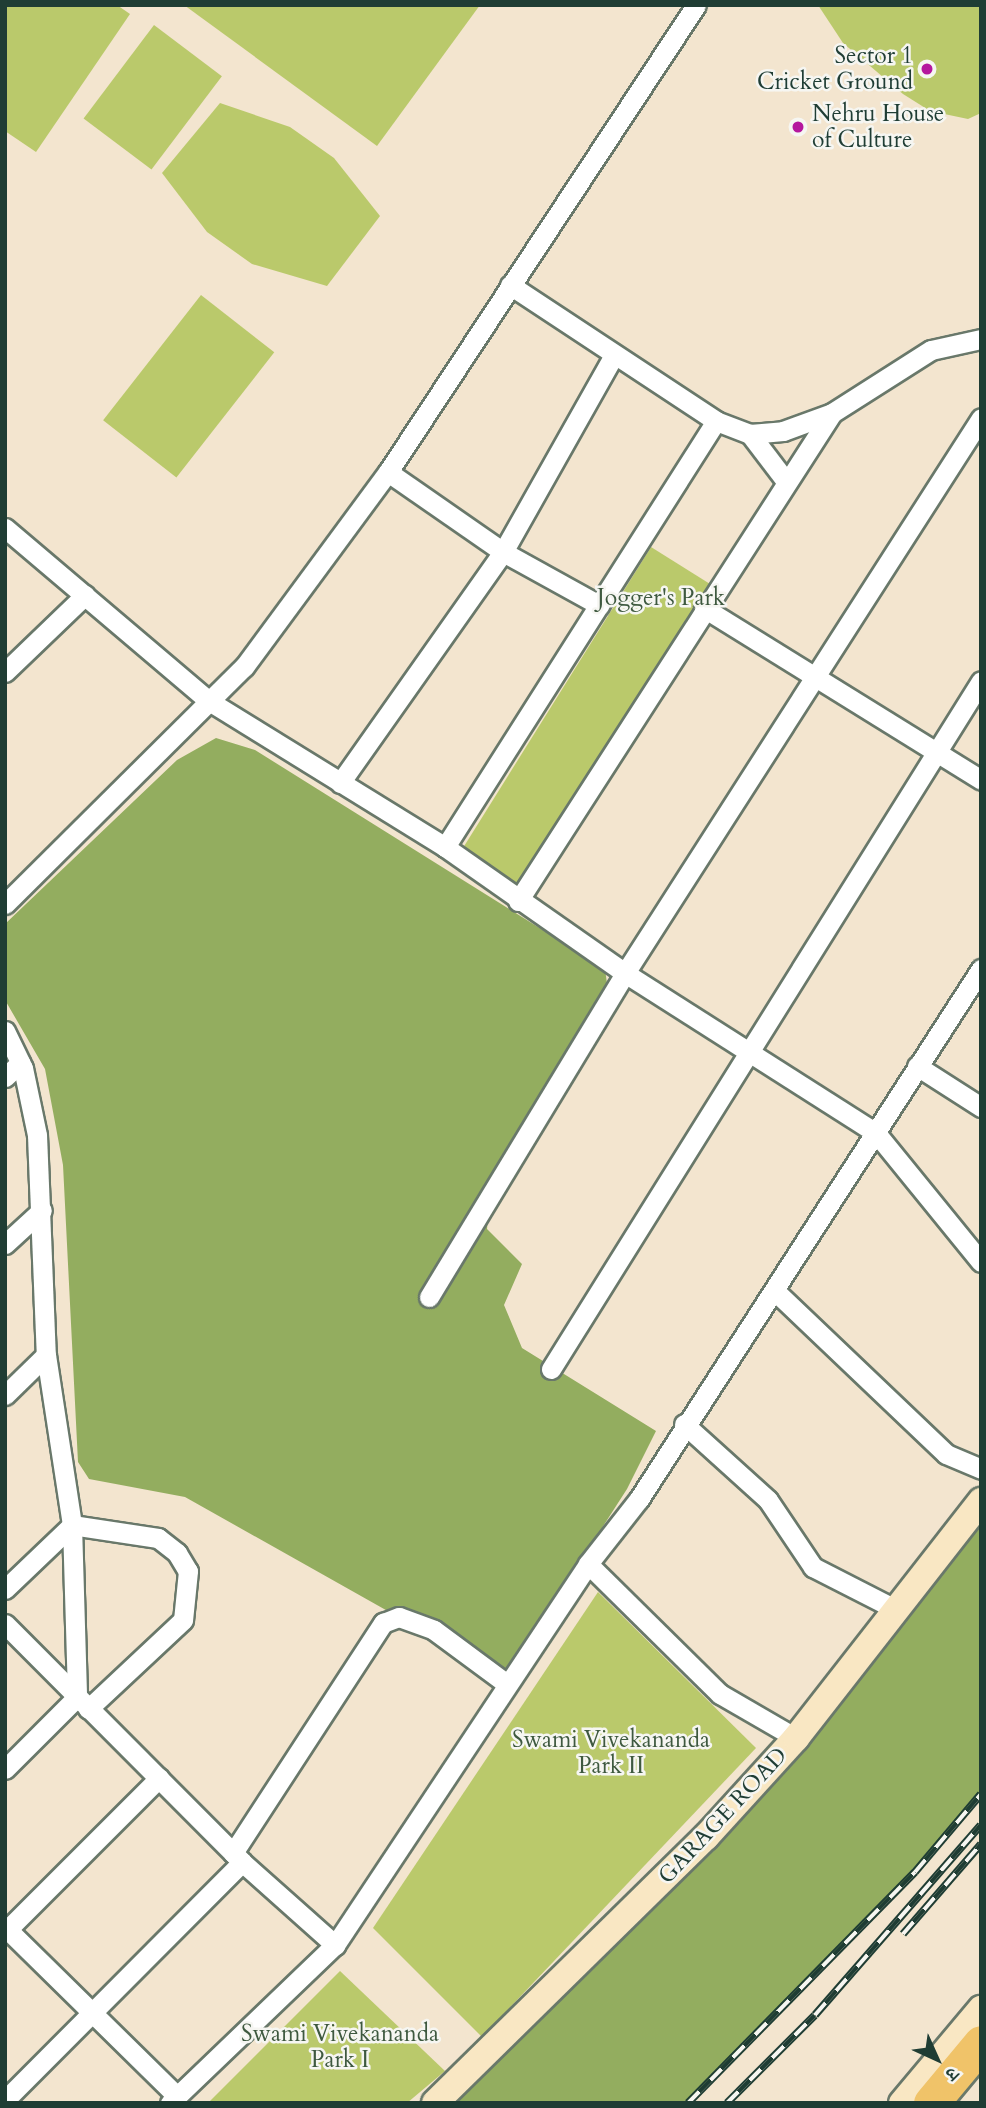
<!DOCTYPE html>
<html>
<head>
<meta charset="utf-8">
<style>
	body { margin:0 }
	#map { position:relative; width:986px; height:2108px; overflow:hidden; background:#f3e5cf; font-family:Cardo,"Noto Serif Devanagari",serif }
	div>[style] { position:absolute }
	.green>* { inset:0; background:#bac96b; transform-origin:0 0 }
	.forest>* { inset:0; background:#93ad5f }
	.roads { filter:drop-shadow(2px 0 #69786a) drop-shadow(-2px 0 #69786a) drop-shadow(0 2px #69786a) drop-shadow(0 -2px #69786a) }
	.street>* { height:19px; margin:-9.5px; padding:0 9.5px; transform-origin:9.5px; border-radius:9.5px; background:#fff }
	.secondary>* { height:26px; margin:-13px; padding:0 13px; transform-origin:13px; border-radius:13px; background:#f9e7c3 }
	.highway>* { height:35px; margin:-17.5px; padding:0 17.5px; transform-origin:17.5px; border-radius:17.5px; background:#f0c369 }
	.rail>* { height:8px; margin-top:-4px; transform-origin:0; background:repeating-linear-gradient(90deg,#f6f6f2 0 16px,#1f3d34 0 32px); box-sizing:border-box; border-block:2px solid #1f3d34 }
	.dots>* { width:19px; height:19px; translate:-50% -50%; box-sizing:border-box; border:4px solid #f6f6f2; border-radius:50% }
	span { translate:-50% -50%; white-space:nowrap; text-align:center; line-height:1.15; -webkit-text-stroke:5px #f6f6f2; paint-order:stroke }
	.poi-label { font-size:23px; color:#1f3d34 }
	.right { translate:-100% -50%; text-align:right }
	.left { translate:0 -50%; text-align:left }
	.park-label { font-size:23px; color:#3e593f }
	.street-label { font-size:23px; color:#1f3d34 }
	.frame { position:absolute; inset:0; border:7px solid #1f3d34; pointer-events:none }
	.north { position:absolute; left:902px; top:2024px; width:70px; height:70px; -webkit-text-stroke:5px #f6f6f2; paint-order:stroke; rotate:135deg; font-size:19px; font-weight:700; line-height:28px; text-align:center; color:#1f3d34 }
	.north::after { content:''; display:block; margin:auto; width:24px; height:32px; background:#1f3d34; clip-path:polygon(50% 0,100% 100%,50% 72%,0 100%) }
</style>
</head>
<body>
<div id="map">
	<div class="green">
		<i style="clip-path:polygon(5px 5px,117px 5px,130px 14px,36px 152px,5px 131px)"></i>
		<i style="clip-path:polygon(184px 5px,480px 5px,377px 146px)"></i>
		<i style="clip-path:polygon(818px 5px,981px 5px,981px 113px,968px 119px,930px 111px,903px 94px,843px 43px)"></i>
		<i style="left:154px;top:25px;width:85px;height:117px;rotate:37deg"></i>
		<i style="clip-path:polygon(220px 103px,290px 127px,334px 158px,380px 216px,327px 286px,252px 264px,207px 232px,162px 173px)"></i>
		<i style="left:201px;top:295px;width:93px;height:159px;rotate:38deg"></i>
		<i style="left:651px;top:547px;width:72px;height:357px;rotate:32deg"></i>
		<i style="clip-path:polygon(598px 1592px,756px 1748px,482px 2037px,373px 1928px)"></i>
		<i style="clip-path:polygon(340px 1971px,445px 2071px,407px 2103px,208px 2103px)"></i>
	</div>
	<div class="forest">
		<i style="clip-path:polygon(216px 738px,255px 750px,605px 969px,609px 998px,491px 1180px,487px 1229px,522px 1264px,504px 1305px,522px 1348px,656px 1431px,627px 1489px,510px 1671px,432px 1636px,185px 1497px,89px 1479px,78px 1462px,63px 1165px,45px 1069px,5px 1000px,5px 924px,177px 760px)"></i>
		<i style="clip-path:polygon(981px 1500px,981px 1794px,915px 1872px,688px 2103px,432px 2103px,706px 1837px)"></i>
	</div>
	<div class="roads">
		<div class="street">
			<i style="left:510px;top:285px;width:247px;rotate:33.4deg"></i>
			<i style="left:716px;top:421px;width:36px;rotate:21deg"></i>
			<i style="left:750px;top:434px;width:33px;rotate:-5deg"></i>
			<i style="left:783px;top:431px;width:52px;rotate:-20.2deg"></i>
			<i style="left:832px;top:413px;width:117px;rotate:-32.5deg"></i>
			<i style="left:931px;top:350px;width:51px;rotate:-12.4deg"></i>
			<i style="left:750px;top:434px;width:58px;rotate:52.7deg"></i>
			<i style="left:388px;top:472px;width:140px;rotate:34.8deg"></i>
			<i style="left:503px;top:552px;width:110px;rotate:28.9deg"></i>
			<i style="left:5px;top:528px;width:267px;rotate:40.3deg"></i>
			<i style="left:209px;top:701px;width:278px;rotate:31.7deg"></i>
			<i style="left:445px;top:847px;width:220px;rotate:35deg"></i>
			<i style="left:625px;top:973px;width:298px;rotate:32.5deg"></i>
			<i style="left:876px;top:1133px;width:166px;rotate:50.9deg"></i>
			<i style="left:704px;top:608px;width:326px;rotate:31.8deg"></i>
			<i style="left:5px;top:672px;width:111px;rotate:-43.9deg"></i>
			<i style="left:340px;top:783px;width:283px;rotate:-54.8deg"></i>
			<i style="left:503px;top:552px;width:226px;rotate:-60.6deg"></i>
			<i style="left:445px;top:847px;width:505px;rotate:-57.54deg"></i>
			<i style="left:518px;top:901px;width:580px;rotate:-57.24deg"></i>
			<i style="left:5px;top:904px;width:337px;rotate:-44.8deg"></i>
			<i style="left:244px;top:667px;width:242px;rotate:-53.6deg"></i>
			<i style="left:388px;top:472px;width:559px;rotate:-56.59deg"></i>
			<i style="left:5px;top:1031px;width:41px;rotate:64.1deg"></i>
			<i style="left:23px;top:1068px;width:68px;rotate:78.2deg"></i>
			<i style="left:37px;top:1135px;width:220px;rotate:87.7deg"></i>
			<i style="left:46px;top:1355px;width:172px;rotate:81.3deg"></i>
			<i style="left:72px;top:1525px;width:172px;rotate:88.3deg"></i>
			<i style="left:77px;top:1697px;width:102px;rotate:135deg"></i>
			<i style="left:917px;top:1066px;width:76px;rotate:32.6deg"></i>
			<i style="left:5px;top:1077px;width:21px;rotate:-43deg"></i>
			<i style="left:5px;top:1244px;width:50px;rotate:-42.6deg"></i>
			<i style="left:775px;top:1291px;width:236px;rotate:43.6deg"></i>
			<i style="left:946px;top:1454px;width:38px;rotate:23deg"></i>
			<i style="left:429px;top:1297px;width:379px;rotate:-58.8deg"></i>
			<i style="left:625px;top:973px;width:659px;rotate:-57.32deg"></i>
			<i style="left:551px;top:1369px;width:811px;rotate:-57.99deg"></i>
			<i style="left:5px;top:1395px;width:57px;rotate:-44.3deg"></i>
			<i style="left:684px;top:1424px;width:113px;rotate:42.1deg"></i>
			<i style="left:768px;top:1500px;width:81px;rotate:56.1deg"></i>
			<i style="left:813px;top:1567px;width:94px;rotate:27.1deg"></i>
			<i style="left:588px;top:1564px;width:185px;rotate:44.6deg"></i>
			<i style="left:720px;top:1694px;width:88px;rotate:30.1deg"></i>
			<i style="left:5px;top:1589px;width:93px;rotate:-43.7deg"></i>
			<i style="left:72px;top:1525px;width:87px;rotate:8.6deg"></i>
			<i style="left:158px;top:1538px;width:24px;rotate:38deg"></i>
			<i style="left:177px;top:1553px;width:21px;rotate:59deg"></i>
			<i style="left:188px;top:1571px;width:49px;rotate:95.8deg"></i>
			<i style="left:183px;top:1620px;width:130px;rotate:136.9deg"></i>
			<i style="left:5px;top:1624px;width:336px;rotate:45.1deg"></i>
			<i style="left:242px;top:1862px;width:125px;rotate:41.7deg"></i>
			<i style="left:233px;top:1853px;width:275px;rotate:-56.9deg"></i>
			<i style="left:383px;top:1623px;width:17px;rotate:-21deg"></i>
			<i style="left:399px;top:1617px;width:37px;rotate:20deg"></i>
			<i style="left:434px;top:1630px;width:91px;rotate:36.5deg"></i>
			<i style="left:5px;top:1927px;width:241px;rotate:44.5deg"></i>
			<i style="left:5px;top:1932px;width:218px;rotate:-45deg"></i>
			<i style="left:5px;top:2100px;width:336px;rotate:-45.1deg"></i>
			<i style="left:170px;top:2103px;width:228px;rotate:-43.8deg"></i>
			<i style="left:335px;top:1945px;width:457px;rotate:-56.4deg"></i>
			<i style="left:588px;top:1564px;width:83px;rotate:-51.9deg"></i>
			<i style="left:639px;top:1499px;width:631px;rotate:-57.17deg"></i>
		</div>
		<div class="secondary">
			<i style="left:435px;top:2103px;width:380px;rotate:-44.5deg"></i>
			<i style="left:706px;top:1837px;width:134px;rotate:-47.7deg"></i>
			<i style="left:796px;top:1738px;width:301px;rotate:-52deg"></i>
			<i style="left:902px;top:2103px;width:123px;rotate:-50deg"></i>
		</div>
		<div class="highway">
			<i style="left:931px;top:2103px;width:78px;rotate:-50.2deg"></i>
		</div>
	</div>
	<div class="rail">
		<i style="left:903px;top:1934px;width:119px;rotate:-49.1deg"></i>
		<i style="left:688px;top:2103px;width:324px;rotate:-45.5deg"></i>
		<i style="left:915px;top:1872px;width:102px;rotate:-49.8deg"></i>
		<i style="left:727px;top:2103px;width:124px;rotate:-45deg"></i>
		<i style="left:815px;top:2015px;width:252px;rotate:-48.9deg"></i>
	</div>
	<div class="dots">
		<i style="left:927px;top:69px;background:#b5179e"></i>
		<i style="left:798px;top:127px;background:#b5179e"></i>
	</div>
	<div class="poi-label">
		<span class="right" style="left:913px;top:69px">Sector 1<br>Cricket Ground</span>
		<span class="left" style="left:812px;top:127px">Nehru House<br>of Culture</span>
	</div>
	<div class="park-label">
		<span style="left:661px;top:598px">Jogger's Park</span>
		<span style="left:611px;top:1753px">Swami Vivekananda<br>Park II</span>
		<span style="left:340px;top:2047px">Swami Vivekananda<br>Park I</span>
	</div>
	<div class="street-label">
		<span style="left:723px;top:1816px;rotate:-47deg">GARAGE ROAD</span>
	</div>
	<div class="frame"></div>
	<div class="north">उ</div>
</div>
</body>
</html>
